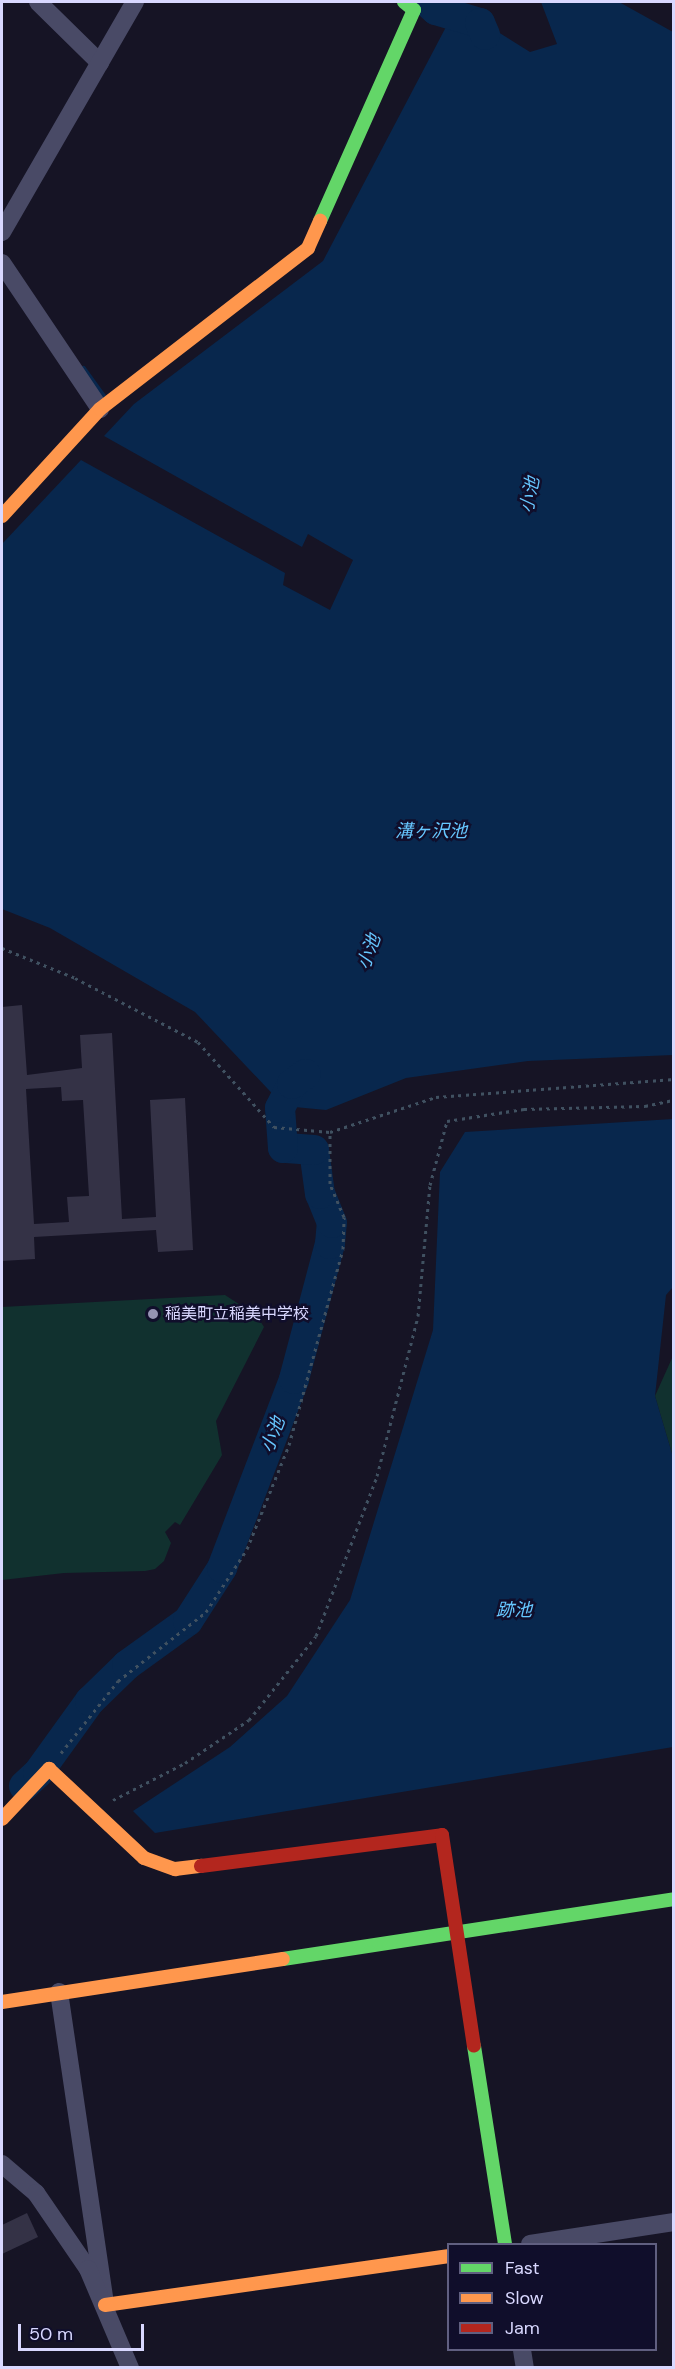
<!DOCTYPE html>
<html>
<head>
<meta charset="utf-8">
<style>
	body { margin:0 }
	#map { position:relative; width:675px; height:2369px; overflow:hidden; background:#161425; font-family:"DM Sans","Noto Sans JP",sans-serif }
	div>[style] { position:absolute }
	.green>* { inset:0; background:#11312f }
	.water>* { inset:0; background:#08274d }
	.stream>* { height:5px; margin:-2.5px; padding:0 2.5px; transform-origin:2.5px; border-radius:2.5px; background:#08274d }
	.river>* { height:30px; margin:-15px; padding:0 15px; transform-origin:15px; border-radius:15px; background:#08274d }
	.building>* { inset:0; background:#343246 }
	.path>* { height:3px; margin-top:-1.5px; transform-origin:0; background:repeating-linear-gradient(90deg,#405161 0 3px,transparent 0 7.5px) }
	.street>* { height:18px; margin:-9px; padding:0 9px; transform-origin:9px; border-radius:9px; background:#494a66 }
	.fast>* { height:14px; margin:-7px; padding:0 7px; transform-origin:7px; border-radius:7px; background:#63d668 }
	.slow>* { height:14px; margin:-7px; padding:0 7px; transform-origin:7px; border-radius:7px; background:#ff974d }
	.jam>* { height:14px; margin:-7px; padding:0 7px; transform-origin:7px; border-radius:7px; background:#b3261e }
	.dots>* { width:16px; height:16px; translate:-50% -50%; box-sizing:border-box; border:3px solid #100e2b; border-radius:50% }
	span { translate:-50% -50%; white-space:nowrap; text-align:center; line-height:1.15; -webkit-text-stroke:5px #100e2b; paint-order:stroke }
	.poi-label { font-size:16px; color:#d9d8ff }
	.left { translate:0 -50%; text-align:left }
	.water-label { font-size:18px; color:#66c7ff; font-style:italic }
	.frame { position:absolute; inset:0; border:3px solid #d9d8ff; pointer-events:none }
	.legend { position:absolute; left:447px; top:2243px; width:210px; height:108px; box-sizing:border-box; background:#100e2b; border:2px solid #605f80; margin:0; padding:8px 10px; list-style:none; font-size:18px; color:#d9d8ff }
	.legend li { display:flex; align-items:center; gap:12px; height:30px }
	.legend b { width:30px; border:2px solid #605f80 }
	.scale { position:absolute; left:18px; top:2324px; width:126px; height:27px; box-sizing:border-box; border:3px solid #d9d8ff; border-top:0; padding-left:8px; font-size:18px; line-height:21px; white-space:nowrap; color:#d9d8ff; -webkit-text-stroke:4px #100e2b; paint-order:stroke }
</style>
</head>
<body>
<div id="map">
	<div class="green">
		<i style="clip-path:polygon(225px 1295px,257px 1316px,264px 1327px,216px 1421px,222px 1455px,180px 1525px,175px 1522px,165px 1532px,171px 1543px,164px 1561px,155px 1569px,145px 1571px,64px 1573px,2px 1580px,2px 1307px)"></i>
		<i style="clip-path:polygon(673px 1356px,673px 1457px,655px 1396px)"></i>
	</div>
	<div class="water">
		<i style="clip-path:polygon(541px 2px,619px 2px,673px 32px,673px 1055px,528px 1061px,406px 1078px,326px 1110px,284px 1106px,195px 1012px,50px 928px,2px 909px,2px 544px,81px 460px,285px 573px,283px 585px,330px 610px,353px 560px,308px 534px,302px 547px,104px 436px,134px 404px,323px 261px,457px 6px,530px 52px,557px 44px)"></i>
		<i style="clip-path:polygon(673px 1119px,673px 1287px,666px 1295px,655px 1396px,673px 1457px,673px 1747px,155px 1833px,133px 1811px,230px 1747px,287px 1696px,350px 1600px,433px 1330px,440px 1172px,465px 1132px)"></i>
	</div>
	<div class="stream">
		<i style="left:83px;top:368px;width:36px;rotate:54deg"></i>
	</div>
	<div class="river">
		<i style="left:427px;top:2px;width:12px;rotate:42deg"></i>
		<i style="left:436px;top:10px;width:46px;rotate:16.5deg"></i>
		<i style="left:480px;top:23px;width:13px;rotate:67deg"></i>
		<i style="left:24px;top:1786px;width:19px;rotate:-43deg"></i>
		<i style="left:38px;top:1773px;width:89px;rotate:-54.2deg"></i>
		<i style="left:90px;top:1701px;width:52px;rotate:-44.2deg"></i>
		<i style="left:127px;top:1665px;width:75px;rotate:-35.8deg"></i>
		<i style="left:188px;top:1621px;width:63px;rotate:-57.3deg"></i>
		<i style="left:222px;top:1568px;width:202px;rotate:-69.1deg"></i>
		<i style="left:294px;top:1379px;width:140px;rotate:-75.1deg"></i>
		<i style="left:330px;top:1244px;width:21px;rotate:-85deg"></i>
		<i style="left:332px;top:1223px;width:31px;rotate:-112deg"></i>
		<i style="left:320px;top:1194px;width:44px;rotate:-97.8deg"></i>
		<i style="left:314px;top:1150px;width:31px;rotate:-176deg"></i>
		<i style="left:283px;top:1148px;width:40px;rotate:-94.3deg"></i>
		<i style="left:280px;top:1108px;width:27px;rotate:-63deg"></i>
		<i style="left:292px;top:1084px;width:17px;rotate:-36deg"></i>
	</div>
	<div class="building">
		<i style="clip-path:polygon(evenodd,22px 1005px,27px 1075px,82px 1068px,80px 1035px,112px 1033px,122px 1219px,156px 1217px,150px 1100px,185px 1098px,193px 1250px,158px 1252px,156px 1230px,34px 1237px,35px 1259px,2px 1261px,2px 1007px,22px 1005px,61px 1087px,62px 1101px,83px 1100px,89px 1196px,67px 1197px,69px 1222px,34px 1224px,26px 1089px,61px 1087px)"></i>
		<i style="clip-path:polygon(27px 2213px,38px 2237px,2px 2254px,2px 2225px)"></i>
	</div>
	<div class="path">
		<i style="left:2px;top:948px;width:79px;rotate:22.3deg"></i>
		<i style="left:75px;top:978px;width:139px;rotate:27.5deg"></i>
		<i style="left:198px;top:1042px;width:114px;rotate:48.2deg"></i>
		<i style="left:274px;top:1127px;width:56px;rotate:5.1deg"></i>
		<i style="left:330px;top:1132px;width:112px;rotate:-18.3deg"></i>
		<i style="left:436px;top:1097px;width:239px;rotate:-4.3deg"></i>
		<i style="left:61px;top:1753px;width:92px;rotate:-51.6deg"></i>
		<i style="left:118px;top:1681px;width:112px;rotate:-38.1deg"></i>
		<i style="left:206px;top:1612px;width:75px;rotate:-56.9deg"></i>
		<i style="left:247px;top:1549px;width:112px;rotate:-68deg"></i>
		<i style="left:289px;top:1445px;width:203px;rotate:-74.6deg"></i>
		<i style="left:343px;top:1249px;width:32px;rotate:-88deg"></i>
		<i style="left:344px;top:1217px;width:36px;rotate:-113deg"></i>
		<i style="left:330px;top:1184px;width:52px;rotate:-90deg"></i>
		<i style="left:113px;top:1800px;width:81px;rotate:-27.2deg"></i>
		<i style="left:185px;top:1763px;width:77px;rotate:-33.9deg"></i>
		<i style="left:249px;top:1720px;width:107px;rotate:-51.4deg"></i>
		<i style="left:316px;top:1636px;width:171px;rotate:-69.1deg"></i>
		<i style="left:377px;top:1476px;width:165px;rotate:-75.6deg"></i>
		<i style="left:418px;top:1316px;width:132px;rotate:-84.8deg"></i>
		<i style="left:430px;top:1185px;width:66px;rotate:-75.1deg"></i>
		<i style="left:447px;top:1121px;width:78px;rotate:-8.9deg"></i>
		<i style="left:524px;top:1109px;width:121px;rotate:-1.4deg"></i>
		<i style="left:645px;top:1106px;width:30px;rotate:-12deg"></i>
	</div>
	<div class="street">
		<i style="left:38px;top:2px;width:87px;rotate:44.5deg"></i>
		<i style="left:2px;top:232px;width:266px;rotate:-60deg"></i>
		<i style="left:2px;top:263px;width:176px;rotate:56.1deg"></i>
		<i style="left:59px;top:1992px;width:316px;rotate:81.6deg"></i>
		<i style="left:2px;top:2164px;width:45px;rotate:40.5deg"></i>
		<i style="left:36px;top:2193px;width:92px;rotate:55.6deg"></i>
		<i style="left:88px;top:2269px;width:108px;rotate:67deg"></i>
		<i style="left:530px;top:2244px;width:146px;rotate:-8.7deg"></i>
		<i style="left:522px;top:2350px;width:18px;rotate:81deg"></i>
	</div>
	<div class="fast">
		<i style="left:320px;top:221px;width:231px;rotate:-66deg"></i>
		<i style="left:414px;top:10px;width:13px;rotate:-141deg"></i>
		<i style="left:283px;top:1959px;width:396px;rotate:-8.7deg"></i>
		<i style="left:474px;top:2046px;width:200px;rotate:81.1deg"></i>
	</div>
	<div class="slow">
		<i style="left:2px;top:516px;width:145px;rotate:-47.5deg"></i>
		<i style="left:100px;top:409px;width:263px;rotate:-37.7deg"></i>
		<i style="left:308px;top:248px;width:30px;rotate:-66deg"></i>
		<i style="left:2px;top:1819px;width:69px;rotate:-46.8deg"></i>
		<i style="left:49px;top:1769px;width:130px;rotate:43.1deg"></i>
		<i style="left:144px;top:1858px;width:33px;rotate:20deg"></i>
		<i style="left:175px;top:1869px;width:26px;rotate:-7deg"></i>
		<i style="left:2px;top:2002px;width:284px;rotate:-8.7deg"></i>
		<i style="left:105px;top:2305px;width:346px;rotate:-8.1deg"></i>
	</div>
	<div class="jam">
		<i style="left:201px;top:1866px;width:243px;rotate:-7.3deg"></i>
		<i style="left:442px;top:1835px;width:213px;rotate:81.4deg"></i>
	</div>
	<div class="dots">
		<i style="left:153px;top:1314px;background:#9593b3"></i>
	</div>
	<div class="poi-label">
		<span class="left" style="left:165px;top:1314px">稲美町立稲美中学校</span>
	</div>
	<div class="water-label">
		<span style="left:530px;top:495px;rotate:-79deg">小池</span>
		<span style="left:431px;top:831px">溝ヶ沢池</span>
		<span style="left:369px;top:952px;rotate:-70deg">小池</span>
		<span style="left:273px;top:1435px;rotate:-69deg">小池</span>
		<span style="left:514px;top:1610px">跡池</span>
	</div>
	<div class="frame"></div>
	<ul class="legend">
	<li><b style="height:8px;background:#63d668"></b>Fast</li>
	<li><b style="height:8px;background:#ff974d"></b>Slow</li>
	<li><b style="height:8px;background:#b3261e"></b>Jam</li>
	</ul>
	<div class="scale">50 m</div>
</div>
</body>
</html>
